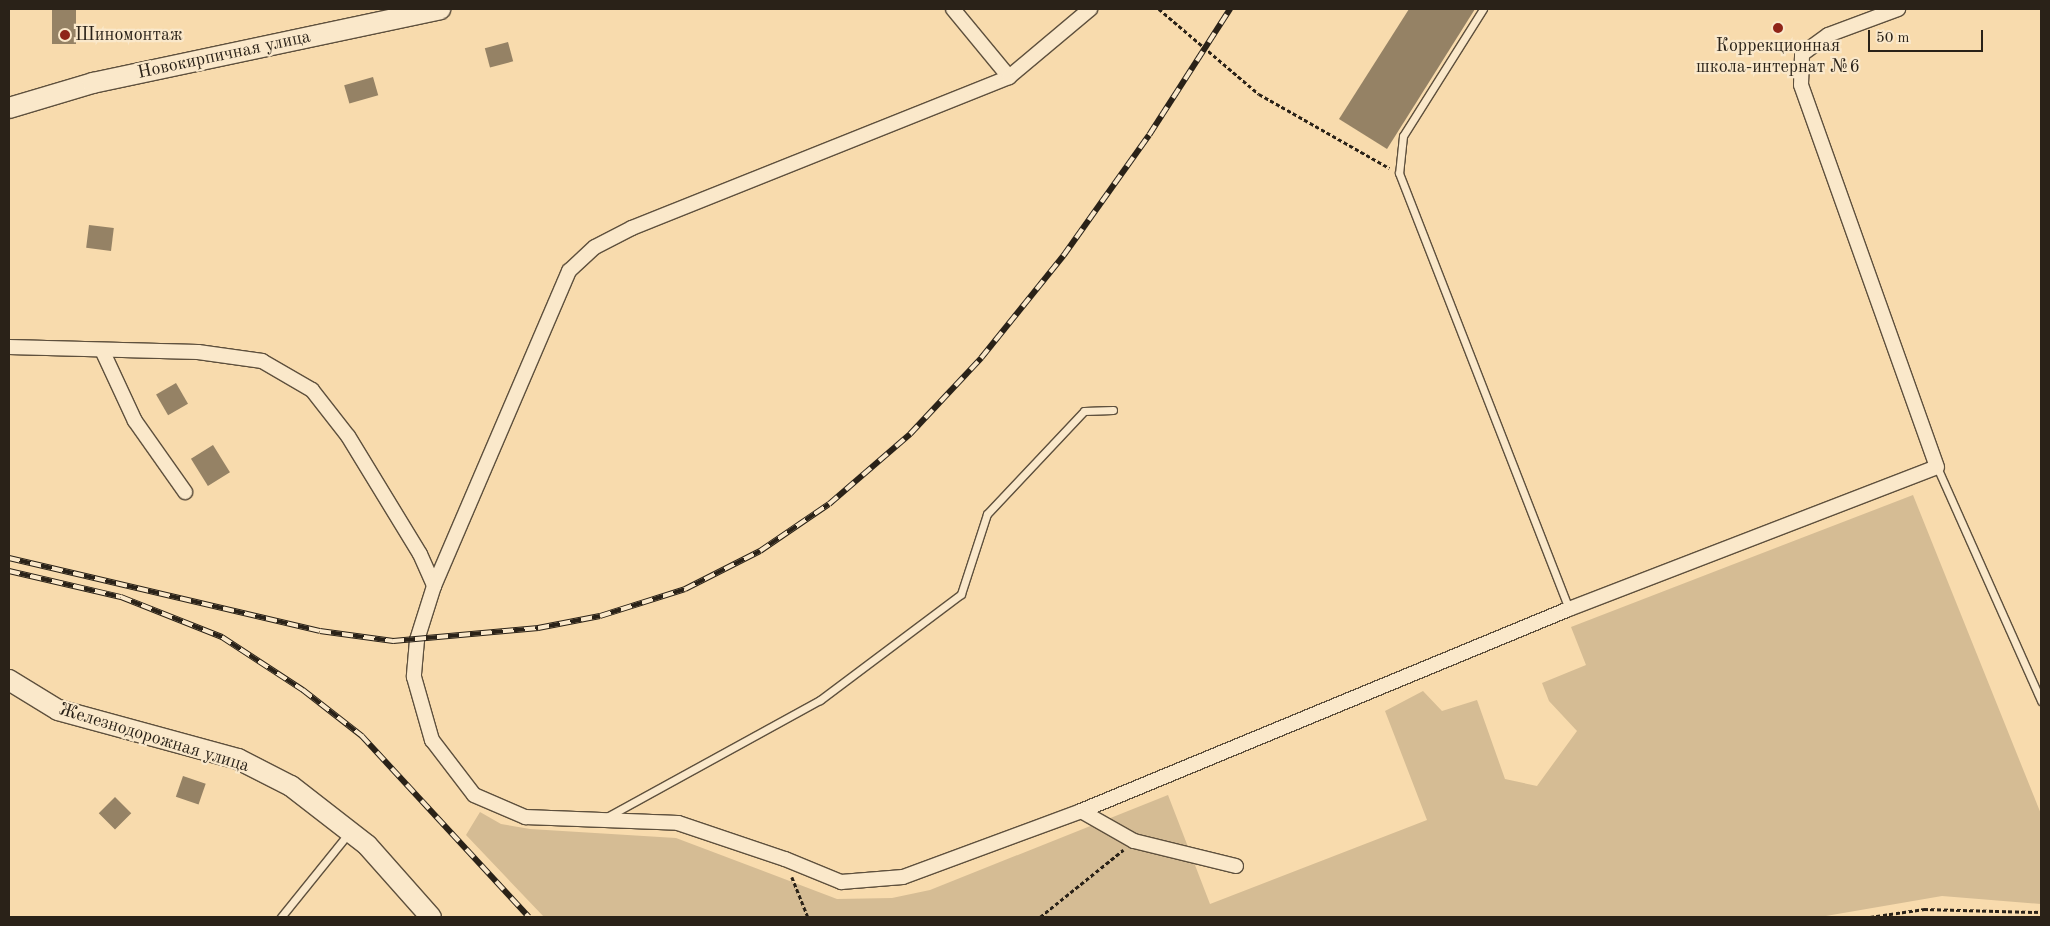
<!DOCTYPE html>
<html>
<head>
<meta charset="utf-8">
<style>
	body { margin:0 }
	#map { position:relative; width:2050px; height:926px; overflow:hidden; background:#f8dbad; font-family:"Old Standard TT",serif }
	div>[style] { position:absolute }
	.green>* { inset:0; background:#d5bc94 }
	.building>* { inset:0; background:#958265; transform-origin:0 0 }
	.path>* { height:2.5px; margin-top:-1.25px; transform-origin:0; background:repeating-linear-gradient(90deg,#2a2218 0 4px,transparent 0 6.5px) }
	.roads { filter:drop-shadow(1px 0 #5e503d) drop-shadow(-1px 0 #5e503d) drop-shadow(0 1px #5e503d) drop-shadow(0 -1px #5e503d) }
	.service>* { height:7px; margin:-3.5px; padding:0 3.5px; transform-origin:3.5px; border-radius:3.5px; background:#fae8ca }
	.minor>* { height:14px; margin:-7px; padding:0 7px; transform-origin:7px; border-radius:7px; background:#fae8ca }
	.secondary>* { height:20px; margin:-10px; padding:0 10px; transform-origin:10px; border-radius:10px; background:#fae8ca }
	.rail>* { height:5.5px; margin-top:-2.75px; transform-origin:0; background:repeating-linear-gradient(90deg,#fae8ca 0 11px,#2a2218 0 22px); box-sizing:border-box; border-block:1px solid #2a2218 }
	.dots>* { width:14px; height:14px; translate:-50% -50%; box-sizing:border-box; border:2px solid #fae8ca; border-radius:50% }
	span { translate:-50% -50%; white-space:nowrap; text-align:center; line-height:1.15; -webkit-text-stroke:4.5px #fae8ca; paint-order:stroke }
	.poi-label { font-size:18px; color:#2a2218 }
	.left { translate:0 -50%; text-align:left }
	.street-label { font-size:18px; color:#2a2218 }
	.frame { position:absolute; inset:0; border:10px solid #2a2218; pointer-events:none }
	.scale { position:absolute; left:1868px; top:30px; width:115px; height:22px; box-sizing:border-box; border:2px solid #2a2218; border-top:0; padding-left:6px; font-size:15px; line-height:18px; white-space:nowrap; color:#2a2218; -webkit-text-stroke:4px #fae8ca; paint-order:stroke }
</style>
</head>
<body>
<div id="map">
	<div class="green">
		<i style="clip-path:polygon(1913px 495px,2041px 814px,2041px 904px,1942px 896px,1820px 917px,544px 917px,466px 835px,480px 812px,501px 824px,530px 829px,676px 838px,837px 899px,892px 898px,930px 890px,1168px 795px,1210px 904px,1427px 820px,1385px 711px,1423px 691px,1442px 711px,1477px 700px,1505px 779px,1537px 786px,1577px 731px,1549px 701px,1542px 683px,1586px 665px,1571px 627px)"></i>
	</div>
	<div class="building">
		<i style="clip-path:polygon(1409px 9px,1475px 9px,1387px 149px,1339px 119px)"></i>
		<i style="left:52px;top:10px;width:24px;height:34px"></i>
		<i style="left:508px;top:42px;width:20px;height:24px;rotate:75deg"></i>
		<i style="left:373px;top:77px;width:19px;height:30px;rotate:74deg"></i>
		<i style="left:89px;top:225px;width:25px;height:23px;rotate:7deg"></i>
		<i style="left:176px;top:383px;width:24px;height:23px;rotate:60deg"></i>
		<i style="left:213px;top:445px;width:32px;height:26px;rotate:58deg"></i>
		<i style="left:183px;top:776px;width:24px;height:22px;rotate:19deg"></i>
		<i style="left:115px;top:797px;width:23px;height:23px;rotate:45deg"></i>
	</div>
	<div class="path">
		<i style="left:1159px;top:9px;width:131px;rotate:40.4deg"></i>
		<i style="left:1259px;top:94px;width:150px;rotate:29.6deg"></i>
		<i style="left:792px;top:877px;width:43px;rotate:68.2deg"></i>
		<i style="left:1040px;top:917px;width:107px;rotate:-38.9deg"></i>
		<i style="left:1870px;top:917px;width:55px;rotate:-8.4deg"></i>
		<i style="left:1924px;top:909px;width:117px;rotate:1.5deg"></i>
	</div>
	<div class="roads">
		<div class="service">
			<i style="left:1483px;top:9px;width:150px;rotate:122.2deg"></i>
			<i style="left:1403px;top:136px;width:37px;rotate:96deg"></i>
			<i style="left:1399px;top:173px;width:468px;rotate:68.7deg"></i>
			<i style="left:1937px;top:467px;width:256px;rotate:66deg"></i>
			<i style="left:607px;top:817px;width:243px;rotate:-28.8deg"></i>
			<i style="left:820px;top:700px;width:176px;rotate:-36.9deg"></i>
			<i style="left:961px;top:594px;width:84px;rotate:-72deg"></i>
			<i style="left:987px;top:514px;width:141px;rotate:-46.7deg"></i>
			<i style="left:1084px;top:411px;width:29px;rotate:-2deg"></i>
			<i style="left:281px;top:917px;width:107px;rotate:-51.1deg"></i>
		</div>
		<div class="minor">
			<i style="left:953px;top:9px;width:88px;rotate:50.5deg"></i>
			<i style="left:9px;top:347px;width:189px;rotate:1.5deg"></i>
			<i style="left:198px;top:352px;width:65px;rotate:8deg"></i>
			<i style="left:262px;top:361px;width:58px;rotate:30.1deg"></i>
			<i style="left:312px;top:390px;width:58px;rotate:52deg"></i>
			<i style="left:348px;top:436px;width:138px;rotate:58.6deg"></i>
			<i style="left:420px;top:554px;width:35px;rotate:66deg"></i>
			<i style="left:434px;top:586px;width:57px;rotate:107.5deg"></i>
			<i style="left:417px;top:640px;width:37px;rotate:95deg"></i>
			<i style="left:414px;top:677px;width:66px;rotate:74.1deg"></i>
			<i style="left:432px;top:740px;width:69px;rotate:52.6deg"></i>
			<i style="left:474px;top:795px;width:56px;rotate:23.3deg"></i>
			<i style="left:525px;top:817px;width:153px;rotate:2.2deg"></i>
			<i style="left:678px;top:823px;width:113px;rotate:18.6deg"></i>
			<i style="left:785px;top:859px;width:61px;rotate:22.3deg"></i>
			<i style="left:841px;top:882px;width:62px;rotate:-4.6deg"></i>
			<i style="left:903px;top:877px;width:190px;rotate:-20.3deg"></i>
			<i style="left:1081px;top:811px;width:528px;rotate:-22.49deg"></i>
			<i style="left:1569px;top:609px;width:394px;rotate:-21.1deg"></i>
			<i style="left:1937px;top:467px;width:405px;rotate:-109.6deg"></i>
			<i style="left:1801px;top:85px;width:31px;rotate:-88deg"></i>
			<i style="left:1802px;top:54px;width:32px;rotate:-36deg"></i>
			<i style="left:1828px;top:35px;width:75px;rotate:-20.4deg"></i>
			<i style="left:102px;top:350px;width:78px;rotate:65.1deg"></i>
			<i style="left:135px;top:421px;width:87px;rotate:54.8deg"></i>
			<i style="left:434px;top:586px;width:343px;rotate:-66.8deg"></i>
			<i style="left:569px;top:271px;width:35px;rotate:-43deg"></i>
			<i style="left:595px;top:247px;width:42px;rotate:-27.2deg"></i>
			<i style="left:632px;top:228px;width:406px;rotate:-21.8deg"></i>
			<i style="left:1009px;top:77px;width:106px;rotate:-40deg"></i>
			<i style="left:1081px;top:811px;width:61px;rotate:29.5deg"></i>
			<i style="left:1134px;top:841px;width:105px;rotate:13.8deg"></i>
		</div>
		<div class="secondary">
			<i style="left:9px;top:108px;width:88px;rotate:-16.6deg"></i>
			<i style="left:93px;top:83px;width:355px;rotate:-12deg"></i>
			<i style="left:9px;top:680px;width:57px;rotate:31.5deg"></i>
			<i style="left:58px;top:710px;width:187px;rotate:15.2deg"></i>
			<i style="left:238px;top:759px;width:59px;rotate:27deg"></i>
			<i style="left:291px;top:786px;width:96px;rotate:37.8deg"></i>
			<i style="left:367px;top:845px;width:96px;rotate:48.4deg"></i>
		</div>
	</div>
	<div class="rail">
		<i style="left:9px;top:558px;width:319px;rotate:13.2deg"></i>
		<i style="left:320px;top:631px;width:74px;rotate:7.8deg"></i>
		<i style="left:393px;top:641px;width:146px;rotate:-5.1deg"></i>
		<i style="left:538px;top:628px;width:63px;rotate:-11deg"></i>
		<i style="left:600px;top:616px;width:89px;rotate:-17.6deg"></i>
		<i style="left:685px;top:589px;width:84px;rotate:-26.9deg"></i>
		<i style="left:760px;top:551px;width:83px;rotate:-34.3deg"></i>
		<i style="left:829px;top:504px;width:107px;rotate:-40.8deg"></i>
		<i style="left:910px;top:434px;width:104px;rotate:-46.9deg"></i>
		<i style="left:981px;top:358px;width:131px;rotate:-51.2deg"></i>
		<i style="left:1063px;top:256px;width:148px;rotate:-54.6deg"></i>
		<i style="left:1149px;top:135px;width:150px;rotate:-57.3deg"></i>
		<i style="left:9px;top:571px;width:115px;rotate:13.1deg"></i>
		<i style="left:121px;top:597px;width:109px;rotate:21.6deg"></i>
		<i style="left:222px;top:637px;width:97px;rotate:33.2deg"></i>
		<i style="left:303px;top:690px;width:75px;rotate:37.9deg"></i>
		<i style="left:362px;top:736px;width:246px;rotate:47.3deg"></i>
	</div>
	<div class="dots">
		<i style="left:1778px;top:28px;background:#8f2418"></i>
		<i style="left:65px;top:35px;background:#8f2418"></i>
	</div>
	<div class="poi-label">
		<span class="left" style="left:75px;top:35px">Шиномонтаж</span>
		<span style="left:1778px;top:57px">Коррекционная<br>школа-интернат №6</span>
	</div>
	<div class="street-label">
		<span style="left:224px;top:55px;rotate:-12deg">Новокирпичная улица</span>
		<span style="left:154px;top:738px;rotate:17deg">Железнодорожная улица</span>
	</div>
	<div class="frame"></div>
	<div class="scale">50 m</div>
</div>
</body>
</html>
